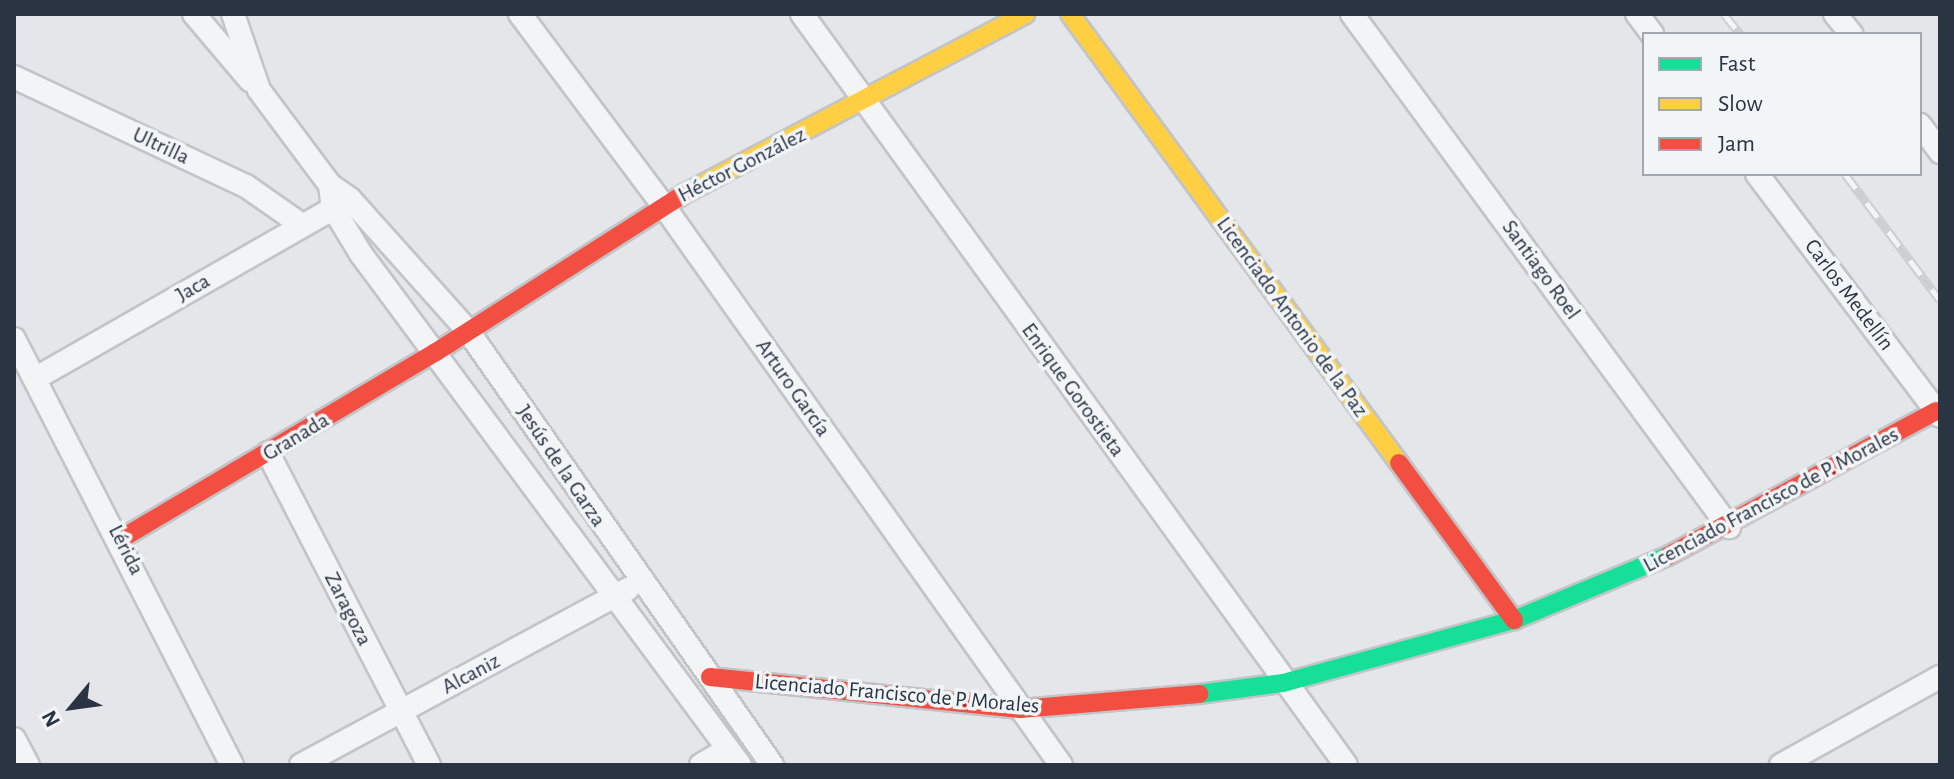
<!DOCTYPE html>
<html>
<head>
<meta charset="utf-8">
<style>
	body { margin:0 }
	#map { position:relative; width:1954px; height:779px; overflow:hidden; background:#e4e6e9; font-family:"Alegreya Sans",sans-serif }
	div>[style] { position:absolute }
	.roads { filter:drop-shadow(2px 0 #c2c4c7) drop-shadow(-2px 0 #c2c4c7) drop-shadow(0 2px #c2c4c7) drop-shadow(0 -2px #c2c4c7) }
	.street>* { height:22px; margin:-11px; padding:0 11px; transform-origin:11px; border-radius:11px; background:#f3f4f6 }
	.fast>* { height:18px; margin:-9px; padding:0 9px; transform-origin:9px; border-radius:9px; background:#16e098 }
	.slow>* { height:18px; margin:-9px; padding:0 9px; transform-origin:9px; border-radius:9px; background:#ffcf43 }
	.jam>* { height:18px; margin:-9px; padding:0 9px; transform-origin:9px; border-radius:9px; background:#f24e42 }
	.rail>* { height:9px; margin-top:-4.5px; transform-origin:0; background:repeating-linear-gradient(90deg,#f2f5f8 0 18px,#ccced1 0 36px); box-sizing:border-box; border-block:2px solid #ccced1 }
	span { translate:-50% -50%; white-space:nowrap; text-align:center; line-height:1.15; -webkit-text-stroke:7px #f2f5f8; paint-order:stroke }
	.street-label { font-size:22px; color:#2a3443 }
	.frame { position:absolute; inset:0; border:16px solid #2a3443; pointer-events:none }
	.legend { position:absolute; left:1642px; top:32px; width:280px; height:144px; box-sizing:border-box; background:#f2f5f8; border:2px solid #a2a8b0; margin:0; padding:10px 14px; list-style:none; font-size:24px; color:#2a3443 }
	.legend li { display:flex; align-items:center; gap:16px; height:40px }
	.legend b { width:40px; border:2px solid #a2a8b0 }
	.north { position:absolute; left:32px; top:667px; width:80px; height:80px; -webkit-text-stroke:6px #f2f5f8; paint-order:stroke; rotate:241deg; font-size:22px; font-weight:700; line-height:32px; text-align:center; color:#2a3443 }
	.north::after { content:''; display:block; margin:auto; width:28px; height:36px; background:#2a3443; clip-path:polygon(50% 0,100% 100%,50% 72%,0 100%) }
</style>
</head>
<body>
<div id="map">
	<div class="roads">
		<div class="street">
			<i style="left:194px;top:14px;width:87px;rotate:49.7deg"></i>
			<i style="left:233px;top:14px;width:80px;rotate:71.1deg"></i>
			<i style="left:259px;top:90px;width:119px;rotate:53.2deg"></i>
			<i style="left:330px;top:185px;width:24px;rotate:35deg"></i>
			<i style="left:350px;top:199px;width:177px;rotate:48.2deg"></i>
			<i style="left:468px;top:331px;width:530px;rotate:54.99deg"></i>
			<i style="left:520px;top:14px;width:239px;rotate:53.2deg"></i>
			<i style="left:663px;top:205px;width:687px;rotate:54.6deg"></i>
			<i style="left:802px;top:14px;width:927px;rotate:54.08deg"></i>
			<i style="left:1352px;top:14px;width:637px;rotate:53.69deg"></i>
			<i style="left:1637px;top:14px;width:25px;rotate:53deg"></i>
			<i style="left:1835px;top:14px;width:26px;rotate:51deg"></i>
			<i style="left:14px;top:77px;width:256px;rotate:25.2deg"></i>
			<i style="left:246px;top:186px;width:68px;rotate:34.9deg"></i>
			<i style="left:1920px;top:125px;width:34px;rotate:53deg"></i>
			<i style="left:1757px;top:174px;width:303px;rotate:52.9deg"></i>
			<i style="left:330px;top:185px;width:23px;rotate:83deg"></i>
			<i style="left:333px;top:208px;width:54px;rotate:58.7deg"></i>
			<i style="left:361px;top:254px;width:636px;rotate:53.44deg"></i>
			<i style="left:14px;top:339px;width:479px;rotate:62.9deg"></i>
			<i style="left:36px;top:378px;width:357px;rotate:-29.7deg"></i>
			<i style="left:268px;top:453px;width:351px;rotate:62.7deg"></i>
			<i style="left:14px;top:739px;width:30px;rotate:62deg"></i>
			<i style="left:301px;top:765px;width:371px;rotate:-28.3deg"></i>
			<i style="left:701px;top:765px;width:31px;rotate:-31deg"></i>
			<i style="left:1781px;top:765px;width:182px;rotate:-29deg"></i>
		</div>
		<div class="fast">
			<i style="left:1199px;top:694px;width:85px;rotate:-7.5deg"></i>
			<i style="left:1283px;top:683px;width:239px;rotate:-15.3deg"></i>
			<i style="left:1514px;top:620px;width:167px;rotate:-22.6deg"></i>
		</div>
		<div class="slow">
			<i style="left:1070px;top:14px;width:557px;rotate:53.77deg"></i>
			<i style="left:684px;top:194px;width:386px;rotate:-27.8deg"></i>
		</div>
		<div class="jam">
			<i style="left:1399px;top:463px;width:195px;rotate:53.8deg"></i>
			<i style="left:121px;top:539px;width:366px;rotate:-30.7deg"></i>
			<i style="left:436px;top:352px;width:294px;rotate:-32.5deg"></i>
			<i style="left:1668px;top:556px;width:305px;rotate:-28.4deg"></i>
			<i style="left:710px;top:677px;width:312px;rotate:5.9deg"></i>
			<i style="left:1020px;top:709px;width:180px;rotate:-4.8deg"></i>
		</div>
	</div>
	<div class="rail">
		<i style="left:1724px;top:14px;width:26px;rotate:51deg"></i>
		<i style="left:1845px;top:174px;width:158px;rotate:53deg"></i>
	</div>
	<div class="street-label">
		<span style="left:161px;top:146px;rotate:25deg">Ultrilla</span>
		<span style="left:742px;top:165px;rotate:-27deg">Héctor González</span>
		<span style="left:1541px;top:270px;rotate:54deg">Santiago Roel</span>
		<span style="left:193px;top:288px;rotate:-30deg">Jaca</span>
		<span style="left:1849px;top:295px;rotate:53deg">Carlos Medellín</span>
		<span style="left:1292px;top:317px;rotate:54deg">Licenciado Antonio de la Paz</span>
		<span style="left:793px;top:388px;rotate:55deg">Arturo García</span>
		<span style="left:1073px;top:390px;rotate:54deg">Enrique Gorostieta</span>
		<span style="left:296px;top:437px;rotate:-31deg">Granada</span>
		<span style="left:561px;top:466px;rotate:56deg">Jesús de la Garza</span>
		<span style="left:1771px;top:500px;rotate:-28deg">Licenciado Francisco de P. Morales</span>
		<span style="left:126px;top:550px;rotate:63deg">Lérida</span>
		<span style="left:348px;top:609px;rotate:63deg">Zaragoza</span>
		<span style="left:471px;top:674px;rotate:-28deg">Alcaniz</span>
		<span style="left:897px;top:694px;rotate:5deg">Licenciado Francisco de P. Morales</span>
	</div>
	<div class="frame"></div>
	<ul class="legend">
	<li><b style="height:10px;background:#16e098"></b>Fast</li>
	<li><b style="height:10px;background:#ffcf43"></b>Slow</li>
	<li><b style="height:10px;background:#f24e42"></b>Jam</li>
	</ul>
	<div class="north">N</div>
</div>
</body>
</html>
